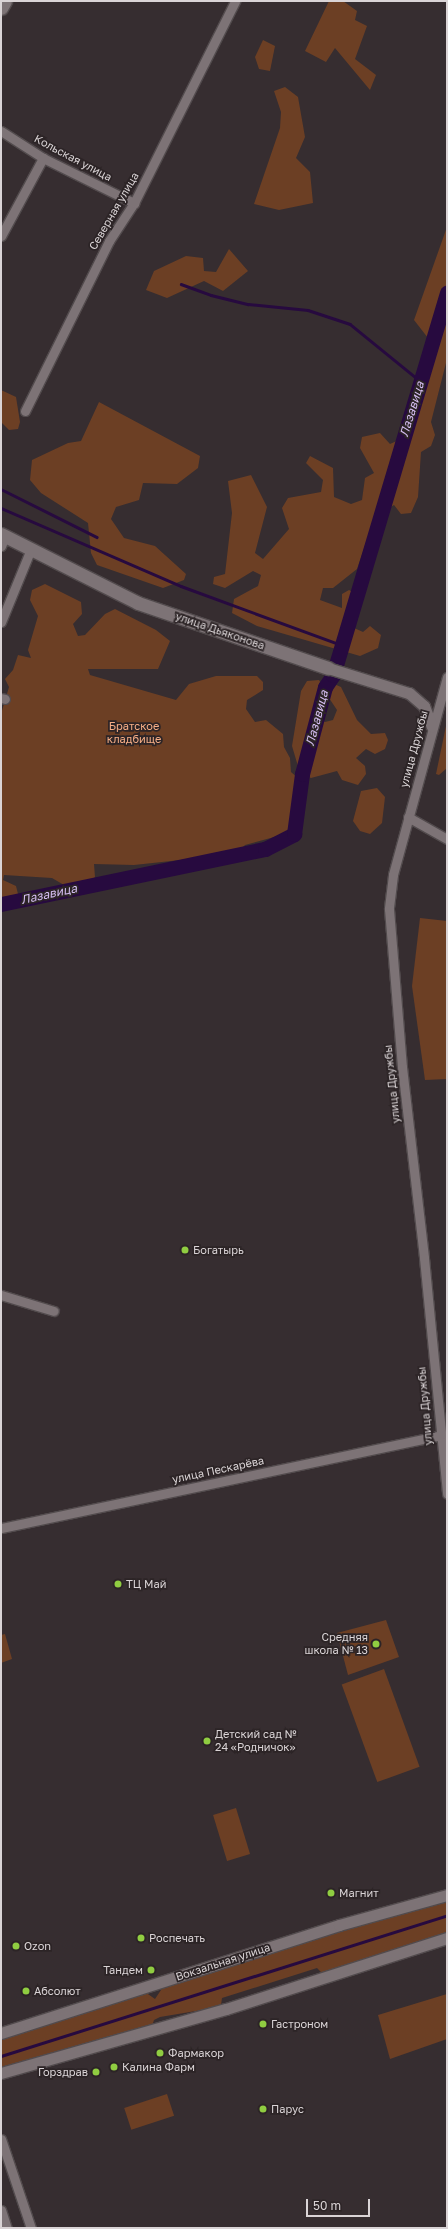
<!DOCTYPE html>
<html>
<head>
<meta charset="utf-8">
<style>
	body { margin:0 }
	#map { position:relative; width:448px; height:2229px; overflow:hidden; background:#362d30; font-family:"Golos Text",sans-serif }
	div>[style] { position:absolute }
	.green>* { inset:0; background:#6c3f24; transform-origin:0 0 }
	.stream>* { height:2.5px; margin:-1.25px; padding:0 1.25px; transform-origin:1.25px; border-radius:1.25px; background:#270a3f }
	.river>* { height:15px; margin:-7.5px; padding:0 7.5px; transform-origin:7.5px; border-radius:7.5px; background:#270a3f }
	.roads { filter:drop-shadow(1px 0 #524b4d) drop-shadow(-1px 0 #524b4d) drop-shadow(0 1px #524b4d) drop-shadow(0 -1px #524b4d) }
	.minor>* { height:9px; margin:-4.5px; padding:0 4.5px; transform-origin:4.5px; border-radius:4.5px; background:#7d7376 }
	.tertiary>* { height:11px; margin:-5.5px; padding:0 5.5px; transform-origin:5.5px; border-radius:5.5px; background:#7d7376 }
	.secondary>* { height:13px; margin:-6.5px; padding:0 6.5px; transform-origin:6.5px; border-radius:6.5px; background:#7d7376 }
	.dots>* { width:11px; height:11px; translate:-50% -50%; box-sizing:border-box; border:2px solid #2c2426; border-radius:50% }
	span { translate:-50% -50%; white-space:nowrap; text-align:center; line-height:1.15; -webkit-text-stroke:3.5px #2c2426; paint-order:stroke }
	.street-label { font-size:11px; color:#dad4d6 }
	.park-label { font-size:11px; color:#f6ae86 }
	.poi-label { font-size:11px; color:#dad4d6 }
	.left { translate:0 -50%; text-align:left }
	.right { translate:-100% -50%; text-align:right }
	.water-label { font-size:12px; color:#d5bef2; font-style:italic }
	.frame { position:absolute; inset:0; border:2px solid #dad4d6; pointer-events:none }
	.scale { position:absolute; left:306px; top:2199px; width:64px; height:18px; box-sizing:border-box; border:2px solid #dad4d6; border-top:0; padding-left:5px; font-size:12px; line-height:14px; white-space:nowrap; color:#dad4d6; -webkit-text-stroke:3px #2c2426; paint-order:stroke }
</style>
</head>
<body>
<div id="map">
	<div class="green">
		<i style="clip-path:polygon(329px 1px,343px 1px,357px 11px,355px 20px,367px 26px,355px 59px,376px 75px,370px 90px,335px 48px,326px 62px,305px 51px)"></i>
		<i style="clip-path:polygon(263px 40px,275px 46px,270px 71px,259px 69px,255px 57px)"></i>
		<i style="clip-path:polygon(285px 87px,298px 97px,305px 137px,296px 158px,310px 172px,313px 203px,279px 210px,254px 204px,280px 128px,281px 112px,274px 91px)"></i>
		<i style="clip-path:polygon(447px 227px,447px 359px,431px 422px,435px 435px,431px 446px,421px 452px,418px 497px,411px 513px,401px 514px,394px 505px,375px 516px,357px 569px,333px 588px,323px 588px,320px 600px,342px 608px,342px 594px,349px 590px,358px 595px,354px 628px,363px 632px,370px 626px,381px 635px,378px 648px,360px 656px,257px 626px,232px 613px,234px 599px,258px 586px,261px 575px,253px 571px,225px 588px,213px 584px,214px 577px,225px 574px,232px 513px,228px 481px,251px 475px,267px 507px,255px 553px,263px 559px,289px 529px,282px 508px,288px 498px,321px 492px,323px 480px,306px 463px,310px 456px,333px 468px,334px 497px,351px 504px,362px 500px,365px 478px,374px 473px,360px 448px,362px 437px,380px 433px,390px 444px,399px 440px,428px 338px,414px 320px)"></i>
		<i style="clip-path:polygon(229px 249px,248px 271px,223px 291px,204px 281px,167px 298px,146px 290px,154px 271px,186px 256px,203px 258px,204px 271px,216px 272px)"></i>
		<i style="clip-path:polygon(1px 390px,16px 397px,20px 422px,18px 429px,9px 430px,1px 422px)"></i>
		<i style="clip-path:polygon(99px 402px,200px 456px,198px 468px,177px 484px,143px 483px,139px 500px,116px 507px,111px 519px,124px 538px,155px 546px,186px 574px,184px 580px,163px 588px,97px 565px,91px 553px,88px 523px,41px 493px,30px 480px,32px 460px,68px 443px,81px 441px)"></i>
		<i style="clip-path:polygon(45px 584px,81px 602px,82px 614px,73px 624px,78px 636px,85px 635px,105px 614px,115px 609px,156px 630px,170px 641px,158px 669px,88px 669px,90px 675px,176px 700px,189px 684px,216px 676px,257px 676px,263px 682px,263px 690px,247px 700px,246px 709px,255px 722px,266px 720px,283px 734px,284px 747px,290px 758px,291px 772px,299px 779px,295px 789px,289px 833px,245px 845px,236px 854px,134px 865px,94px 864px,95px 877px,90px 883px,64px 885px,52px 878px,4px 875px,3px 880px,16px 886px,18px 894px,10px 900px,1px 899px,1px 714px,9px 687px,5px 679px,13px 670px,18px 655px,31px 658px,28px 650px,38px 616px,30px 600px,32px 590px)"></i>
		<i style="clip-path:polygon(319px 680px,322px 685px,314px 716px,325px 722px,333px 720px,337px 710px,329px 698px,327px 690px,334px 684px,341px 687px,357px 720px,371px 734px,385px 733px,388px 740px,385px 749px,375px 754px,366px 749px,356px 758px,365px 766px,366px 774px,358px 785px,342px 780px,337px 771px,311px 778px,300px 773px,292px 746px,301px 691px,307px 681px)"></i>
		<i style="clip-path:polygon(446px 726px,447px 768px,439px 775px,436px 774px)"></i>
		<i style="clip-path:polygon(377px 788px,385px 797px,382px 823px,370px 834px,360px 831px,353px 821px,361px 791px)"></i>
		<i style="clip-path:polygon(420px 918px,447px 921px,447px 1079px,425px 1080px,412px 986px)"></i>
		<i style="clip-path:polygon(386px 1620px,399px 1657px,348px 1675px,337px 1633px)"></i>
		<i style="clip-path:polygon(5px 1634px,12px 1659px,1px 1663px,1px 1635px)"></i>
		<i style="left:384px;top:1669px;width:104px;height:45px;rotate:70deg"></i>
		<i style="left:236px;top:1808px;width:48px;height:24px;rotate:73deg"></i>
		<i style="clip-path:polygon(447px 1899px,447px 1933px,323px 1974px,317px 1968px,222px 1998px,221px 2005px,208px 2009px,160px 2017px,154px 2020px,152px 2026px,1px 2074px,1px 2038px,145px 1992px,155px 1999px,163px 1987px)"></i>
		<i style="clip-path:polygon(447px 1994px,447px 2039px,390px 2059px,378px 2015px)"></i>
		<i style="left:167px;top:2094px;width:23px;height:45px;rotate:72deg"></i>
	</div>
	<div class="stream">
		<i style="left:181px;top:284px;width:32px;rotate:20deg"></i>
		<i style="left:211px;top:295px;width:38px;rotate:14deg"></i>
		<i style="left:248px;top:304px;width:60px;rotate:5.7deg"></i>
		<i style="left:308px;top:310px;width:44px;rotate:18.4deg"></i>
		<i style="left:350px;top:324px;width:89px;rotate:39.1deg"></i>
		<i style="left:1px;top:489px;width:107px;rotate:26.6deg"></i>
		<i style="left:1px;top:508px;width:196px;rotate:23.4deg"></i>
		<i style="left:181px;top:586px;width:171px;rotate:20.2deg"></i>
		<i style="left:1px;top:2056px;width:468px;rotate:-17.5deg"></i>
	</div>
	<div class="river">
		<i style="left:1px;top:904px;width:270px;rotate:-11.8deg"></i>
		<i style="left:265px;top:849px;width:33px;rotate:-27deg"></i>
		<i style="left:294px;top:834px;width:61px;rotate:-82.4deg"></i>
		<i style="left:302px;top:774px;width:90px;rotate:-75.2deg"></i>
		<i style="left:325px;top:687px;width:14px;rotate:-56deg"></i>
		<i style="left:333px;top:675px;width:399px;rotate:-73.4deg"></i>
	</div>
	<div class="roads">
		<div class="minor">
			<i style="left:1px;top:131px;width:50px;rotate:32.7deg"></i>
			<i style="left:43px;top:158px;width:102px;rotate:26.3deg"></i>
			<i style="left:1px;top:236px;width:89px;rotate:-61.7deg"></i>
			<i style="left:25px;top:411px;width:190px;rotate:-63.7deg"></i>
			<i style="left:109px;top:241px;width:45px;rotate:-56.7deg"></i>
			<i style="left:134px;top:203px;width:226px;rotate:-63.4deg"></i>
			<i style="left:1px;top:546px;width:11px;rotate:-68deg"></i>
			<i style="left:1px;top:622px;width:79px;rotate:-67.7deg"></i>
			<i style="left:447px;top:677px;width:205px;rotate:105.3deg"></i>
			<i style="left:393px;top:875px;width:34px;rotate:97deg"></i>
			<i style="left:389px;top:909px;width:159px;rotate:85.3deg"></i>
			<i style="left:402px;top:1067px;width:192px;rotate:83.4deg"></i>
			<i style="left:424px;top:1258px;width:237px;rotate:84.4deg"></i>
			<i style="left:1px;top:698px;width:4px;rotate:14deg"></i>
			<i style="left:408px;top:817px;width:45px;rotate:29.4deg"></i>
			<i style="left:1px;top:1295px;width:55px;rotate:16.8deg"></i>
			<i style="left:1px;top:1528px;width:448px;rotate:-11.9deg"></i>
			<i style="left:1px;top:2139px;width:94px;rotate:71.4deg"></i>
			<i style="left:1px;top:2210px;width:19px;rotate:72deg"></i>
		</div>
		<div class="tertiary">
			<i style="left:328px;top:668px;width:85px;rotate:17.2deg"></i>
			<i style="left:409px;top:693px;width:20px;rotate:41deg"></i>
			<i style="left:424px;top:706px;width:22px;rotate:69deg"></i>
			<i style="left:1px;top:2033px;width:355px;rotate:-17.7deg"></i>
			<i style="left:339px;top:1925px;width:112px;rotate:-15.5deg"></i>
			<i style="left:1px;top:2073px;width:234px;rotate:-15.9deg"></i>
			<i style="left:226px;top:2009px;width:232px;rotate:-17.8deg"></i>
		</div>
		<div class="secondary">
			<i style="left:1px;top:8px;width:8px;rotate:-60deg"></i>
			<i style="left:1px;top:534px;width:153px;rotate:26.7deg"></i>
			<i style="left:138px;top:603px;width:201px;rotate:18.9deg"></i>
		</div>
	</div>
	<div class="dots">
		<i style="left:185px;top:1250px;background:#90cd41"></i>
		<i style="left:118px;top:1584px;background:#90cd41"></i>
		<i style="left:376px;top:1644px;background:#90cd41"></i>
		<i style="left:207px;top:1741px;background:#90cd41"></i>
		<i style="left:331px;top:1893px;background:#90cd41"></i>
		<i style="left:141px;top:1938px;background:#90cd41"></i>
		<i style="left:16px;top:1946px;background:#90cd41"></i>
		<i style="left:151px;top:1970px;background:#90cd41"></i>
		<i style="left:26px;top:1991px;background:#90cd41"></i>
		<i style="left:263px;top:2024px;background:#90cd41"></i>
		<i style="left:160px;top:2053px;background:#90cd41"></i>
		<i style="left:114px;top:2067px;background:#90cd41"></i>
		<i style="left:96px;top:2072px;background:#90cd41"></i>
		<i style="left:263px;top:2109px;background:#90cd41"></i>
	</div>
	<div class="street-label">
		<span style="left:73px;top:158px;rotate:28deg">Кольская улица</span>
		<span style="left:114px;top:211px;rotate:-60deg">Северная улица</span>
		<span style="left:220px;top:631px;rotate:19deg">улица Дьяконова</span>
		<span style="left:414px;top:749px;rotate:-75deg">улица Дружбы</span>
		<span style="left:392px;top:1084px;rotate:-96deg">улица Дружбы</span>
		<span style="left:425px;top:1406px;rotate:-95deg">улица Дружбы</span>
		<span style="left:218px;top:1470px;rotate:-12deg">улица Пескарёва</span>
		<span style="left:223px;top:1962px;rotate:-18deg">Вокзальная улица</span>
	</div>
	<div class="park-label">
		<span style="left:134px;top:733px">Братское<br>кладбище</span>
	</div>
	<div class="poi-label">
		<span class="left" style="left:193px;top:1250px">Богатырь</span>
		<span class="left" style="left:126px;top:1584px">ТЦ Май</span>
		<span class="right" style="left:368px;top:1644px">Средняя<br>школа № 13</span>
		<span class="left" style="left:215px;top:1741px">Детский сад №<br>24 «Родничок»</span>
		<span class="left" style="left:339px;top:1893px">Магнит</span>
		<span class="left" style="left:149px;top:1938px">Роспечать</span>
		<span class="left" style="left:24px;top:1946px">Ozon</span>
		<span class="right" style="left:143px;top:1970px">Тандем</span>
		<span class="left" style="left:34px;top:1991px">Абсолют</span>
		<span class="left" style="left:271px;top:2024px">Гастроном</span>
		<span class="left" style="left:168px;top:2053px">Фармакор</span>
		<span class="left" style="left:122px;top:2067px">Калина Фарм</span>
		<span class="right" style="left:88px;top:2072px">Горздрав</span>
		<span class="left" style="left:271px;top:2109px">Парус</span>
	</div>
	<div class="water-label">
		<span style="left:412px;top:409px;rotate:-73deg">Лазавица</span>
		<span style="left:317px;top:718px;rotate:-75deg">Лазавица</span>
		<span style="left:49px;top:894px;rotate:-12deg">Лазавица</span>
	</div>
	<div class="frame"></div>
	<div class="scale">50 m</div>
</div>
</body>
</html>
